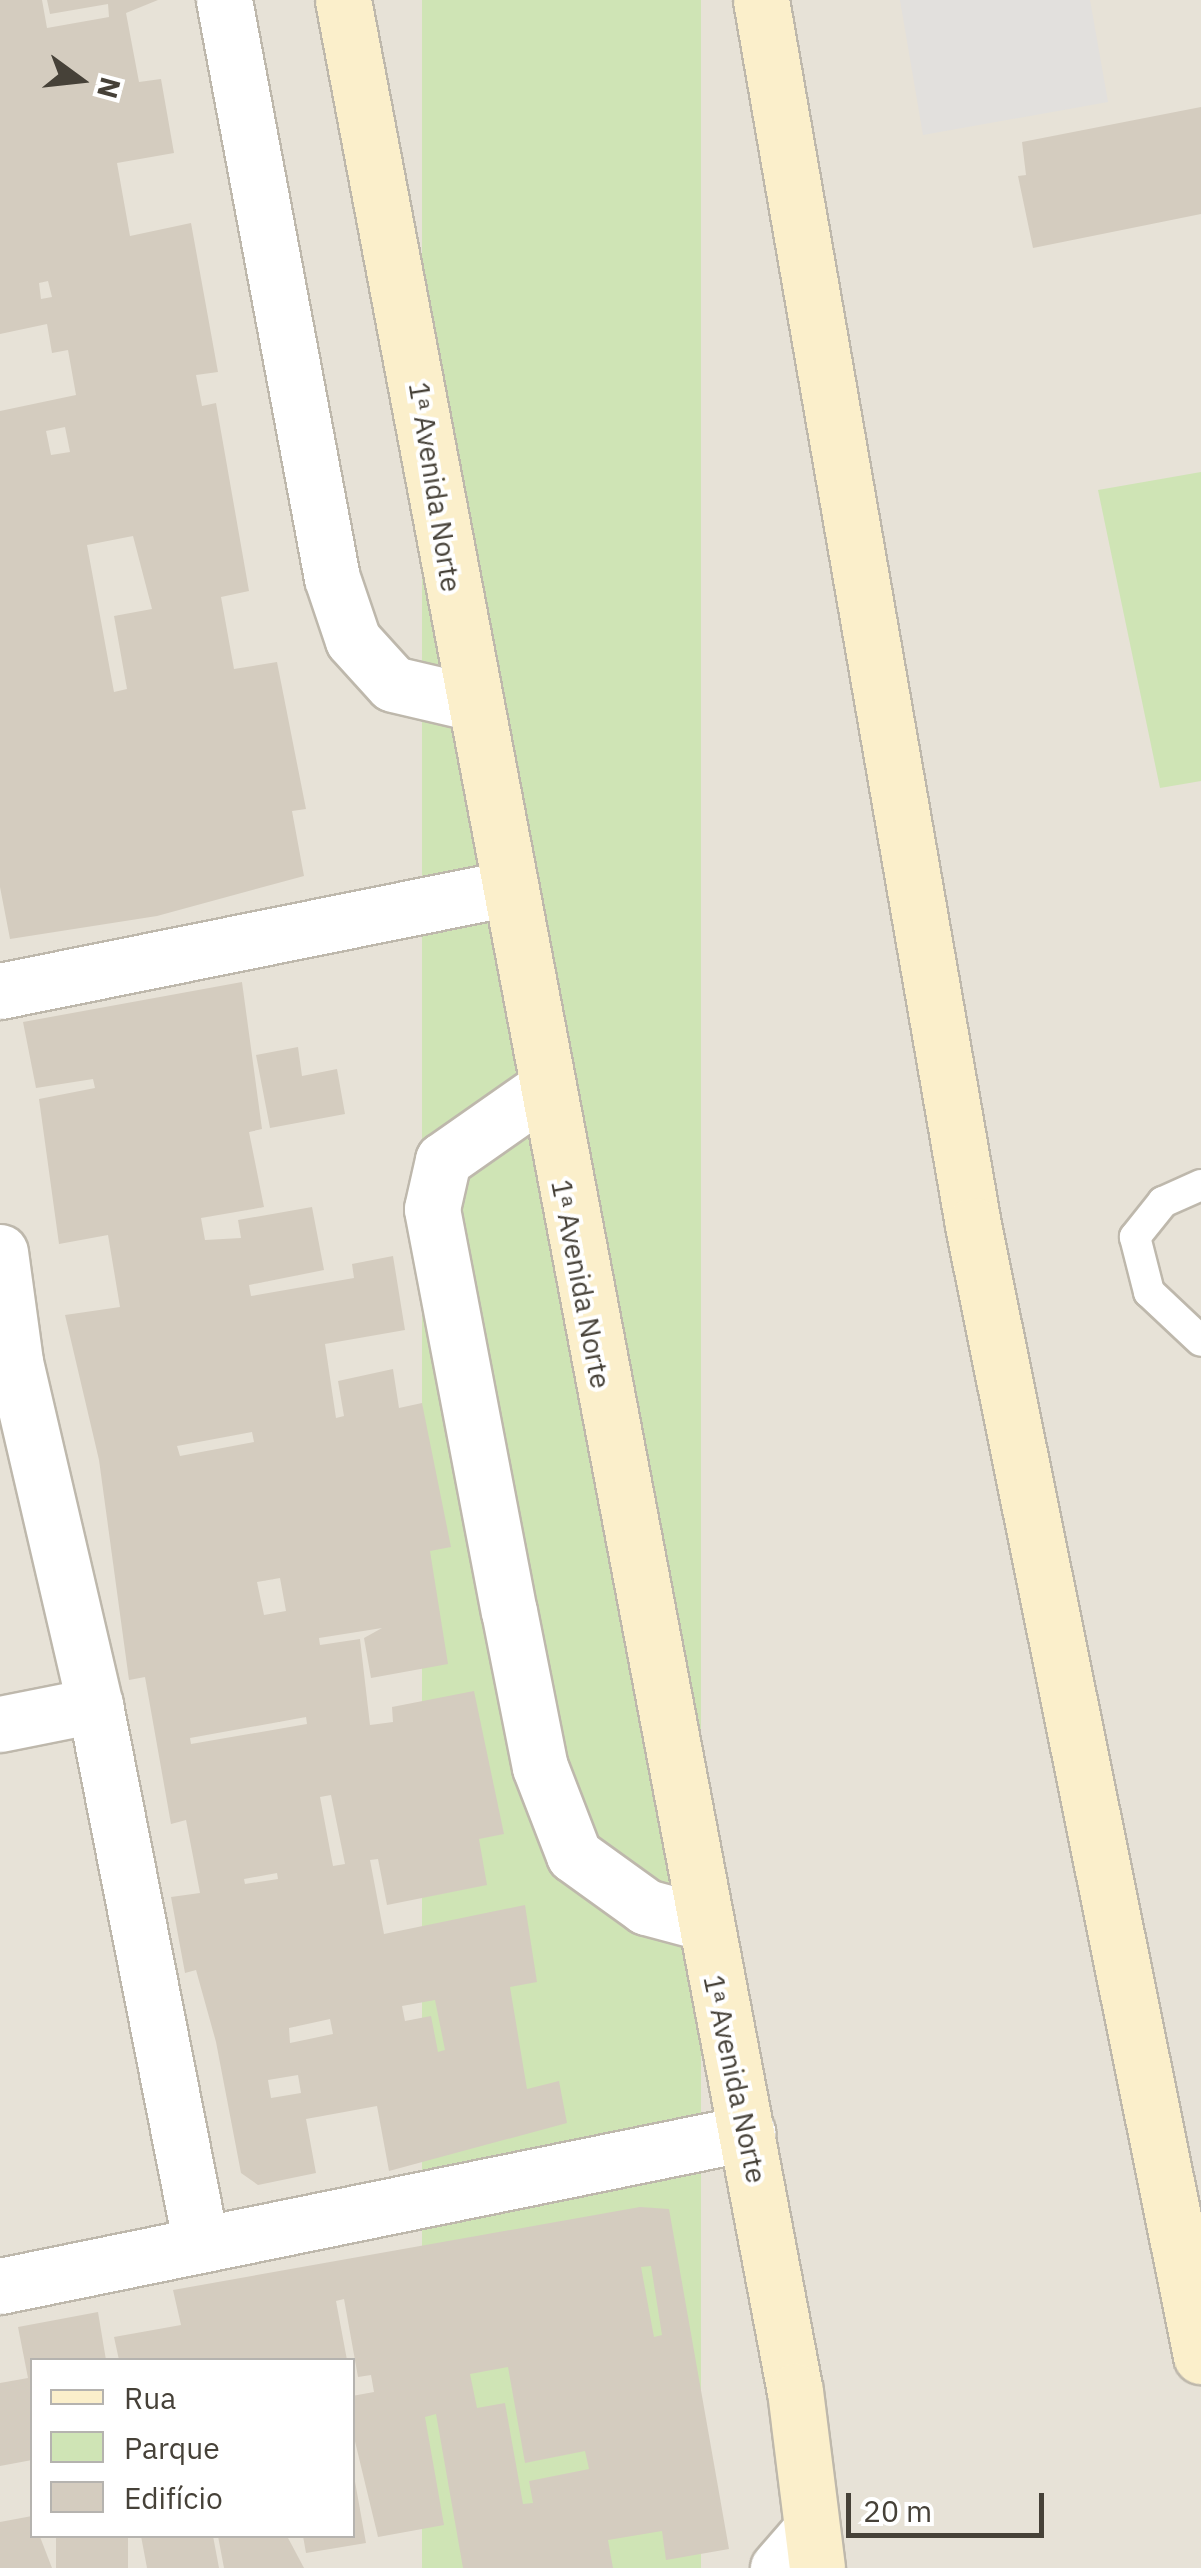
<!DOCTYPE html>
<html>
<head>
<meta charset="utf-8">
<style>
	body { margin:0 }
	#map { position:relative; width:1201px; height:2568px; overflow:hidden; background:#f3f0e9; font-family:"IBM Plex Sans",sans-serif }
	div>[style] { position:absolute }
	.residential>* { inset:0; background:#e7e2d7 }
	.green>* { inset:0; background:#cfe4b5; transform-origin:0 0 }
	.parking>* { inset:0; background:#e2e0dd }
	.building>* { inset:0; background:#d4ccbf; transform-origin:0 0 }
	.roads { filter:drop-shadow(2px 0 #beb8ac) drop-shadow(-2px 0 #beb8ac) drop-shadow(0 2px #beb8ac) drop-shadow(0 -2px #beb8ac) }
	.lane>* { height:30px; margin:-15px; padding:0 15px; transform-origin:15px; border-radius:15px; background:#fff }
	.street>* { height:55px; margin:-27.5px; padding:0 27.5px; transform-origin:27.5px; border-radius:27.5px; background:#fff }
	.secondary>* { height:55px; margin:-27.5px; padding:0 27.5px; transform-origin:27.5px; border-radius:27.5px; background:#fbefcb }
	span { translate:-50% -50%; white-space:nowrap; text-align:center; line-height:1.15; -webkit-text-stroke:8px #fff; paint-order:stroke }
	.street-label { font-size:28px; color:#464138 }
	.legend { position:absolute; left:30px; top:2358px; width:325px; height:180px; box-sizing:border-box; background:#fff; border:2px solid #b5b3af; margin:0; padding:12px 18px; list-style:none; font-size:30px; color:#464138 }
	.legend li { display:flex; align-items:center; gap:20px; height:50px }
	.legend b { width:50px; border:2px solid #b5b3af }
	.north { position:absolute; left:30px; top:30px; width:100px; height:100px; -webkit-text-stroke:8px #fff; paint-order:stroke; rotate:105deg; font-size:28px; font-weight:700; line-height:40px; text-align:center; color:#464138 }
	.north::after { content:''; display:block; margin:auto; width:35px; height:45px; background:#464138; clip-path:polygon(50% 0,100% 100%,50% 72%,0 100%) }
	.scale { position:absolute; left:846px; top:2493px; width:198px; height:45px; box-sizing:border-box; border:5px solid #464138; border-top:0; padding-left:12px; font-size:30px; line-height:35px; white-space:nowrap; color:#464138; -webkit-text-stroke:8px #fff; paint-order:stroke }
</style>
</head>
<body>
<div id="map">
	<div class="residential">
		<i style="clip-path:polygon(evenodd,0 0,1201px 0,1201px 2568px,0 2568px,0 0,32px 2360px,352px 2360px,352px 2536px,32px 2536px,32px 2360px)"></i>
	</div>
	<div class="green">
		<i style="left:422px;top:0;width:279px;height:2611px"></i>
		<i style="clip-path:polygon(1201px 472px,1201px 781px,1160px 788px,1098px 490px)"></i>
	</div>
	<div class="parking">
		<i style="clip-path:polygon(900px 0,1090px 0,1108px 102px,923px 135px)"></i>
	</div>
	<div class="building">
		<i style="clip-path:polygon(evenodd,0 0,42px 0,47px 28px,109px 17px,108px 4px,50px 14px,47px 0,158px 0,126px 13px,139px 82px,161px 79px,174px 153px,117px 163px,130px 236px,191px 223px,218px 372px,196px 375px,202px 406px,216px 403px,249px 591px,221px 597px,234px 669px,277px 662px,306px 809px,292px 811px,304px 876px,157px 916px,10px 939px,0 887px,0 411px,76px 395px,68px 350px,52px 353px,47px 324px,0 334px,0 0,48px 281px,52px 297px,41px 299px,39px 283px,48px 281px,0 0,65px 427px,70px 452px,51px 455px,46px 431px,65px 427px,0 0,133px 536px,152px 609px,114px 616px,127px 689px,114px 692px,87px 545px,133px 536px)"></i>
		<i style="clip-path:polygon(1201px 107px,1201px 214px,1033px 248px,1018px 176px,1026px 175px,1022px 142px)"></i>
		<i style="clip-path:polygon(evenodd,242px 982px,262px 1129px,249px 1132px,264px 1207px,201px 1218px,205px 1240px,241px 1238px,238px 1220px,312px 1207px,324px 1270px,249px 1285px,251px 1296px,354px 1278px,352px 1264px,393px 1256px,405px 1330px,325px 1344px,336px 1418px,344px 1416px,338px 1381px,393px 1369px,399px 1408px,422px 1403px,451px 1547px,430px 1551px,448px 1664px,371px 1678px,364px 1638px,382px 1628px,319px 1638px,320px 1645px,360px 1639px,370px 1725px,393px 1722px,392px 1707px,474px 1691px,504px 1834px,479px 1839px,487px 1885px,387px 1905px,378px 1859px,370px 1860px,384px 1934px,525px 1905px,537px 1982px,510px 1987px,527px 2089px,559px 2081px,567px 2123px,389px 2171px,377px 2106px,306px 2119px,316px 2173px,258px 2185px,241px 2173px,216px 2042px,196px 1970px,185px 1973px,171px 1897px,200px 1893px,186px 1820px,171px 1824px,145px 1677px,129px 1680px,99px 1460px,65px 1315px,120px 1307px,108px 1235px,59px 1244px,39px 1099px,95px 1088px,93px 1079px,36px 1088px,23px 1022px,242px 982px,252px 1432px,254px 1442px,180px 1456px,177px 1446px,252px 1432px,242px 982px,280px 1578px,286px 1611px,264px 1615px,257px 1582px,280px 1578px,242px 982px,306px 1717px,307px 1724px,191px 1744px,190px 1738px,306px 1717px,242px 982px,331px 1795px,345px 1864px,333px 1866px,320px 1797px,331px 1795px,242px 982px,277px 1873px,278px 1879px,245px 1884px,244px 1879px,277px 1873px,242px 982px,435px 2000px,445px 2050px,438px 2052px,431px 2016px,405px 2021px,402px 2006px,435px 2000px,242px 982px,330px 2019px,333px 2034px,290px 2043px,289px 2028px,330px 2019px,242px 982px,298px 2075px,301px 2093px,271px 2098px,268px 2080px,298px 2075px)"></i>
		<i style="clip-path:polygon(298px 1047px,302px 1076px,337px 1069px,345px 1114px,270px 1128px,256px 1055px)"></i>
		<i style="clip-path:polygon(evenodd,640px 2207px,669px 2209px,729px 2549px,666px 2560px,662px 2531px,608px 2540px,613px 2568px,463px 2568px,436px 2414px,425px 2417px,444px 2525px,378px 2537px,352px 2429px,352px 2396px,374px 2392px,371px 2375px,358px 2377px,344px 2299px,336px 2301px,347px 2360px,119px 2360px,114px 2337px,181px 2325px,173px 2290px,640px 2207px,651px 2266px,662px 2335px,654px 2337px,641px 2267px,651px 2266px,640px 2207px,508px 2367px,525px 2463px,585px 2451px,589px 2469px,529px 2481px,533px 2503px,523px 2504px,505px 2403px,477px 2408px,470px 2374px,508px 2367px)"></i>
		<i style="clip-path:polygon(98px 2312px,106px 2360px,32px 2360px,32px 2460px,0 2466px,0 2383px,28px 2378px,18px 2327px)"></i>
		<i style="clip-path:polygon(354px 2476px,366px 2543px,306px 2553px,303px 2536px,352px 2536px)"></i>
		<i style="clip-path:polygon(32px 2516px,52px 2568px,0 2568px,0 2522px)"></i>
		<i style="left:56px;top:2536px;width:72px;height:33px"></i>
		<i style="clip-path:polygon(141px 2536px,213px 2536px,219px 2568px,147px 2568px)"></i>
		<i style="clip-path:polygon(218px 2536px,287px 2536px,304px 2568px,224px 2568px)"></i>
	</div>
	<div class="roads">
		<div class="lane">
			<i style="left:1201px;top:1185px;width:42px;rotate:155.9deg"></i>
			<i style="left:1163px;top:1202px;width:45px;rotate:128.7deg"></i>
			<i style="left:1135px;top:1237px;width:57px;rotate:75.7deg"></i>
			<i style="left:1149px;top:1292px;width:71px;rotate:43.3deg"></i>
		</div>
		<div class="street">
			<i style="left:224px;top:0;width:588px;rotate:79.42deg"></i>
			<i style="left:332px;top:578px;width:65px;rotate:71.3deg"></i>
			<i style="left:353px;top:640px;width:59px;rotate:47.7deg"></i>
			<i style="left:393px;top:684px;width:79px;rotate:13.2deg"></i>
			<i style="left:0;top:991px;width:514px;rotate:-11.44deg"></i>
			<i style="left:543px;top:1090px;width:122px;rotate:145deg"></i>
			<i style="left:443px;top:1160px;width:50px;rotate:102.7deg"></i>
			<i style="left:432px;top:1209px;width:409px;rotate:79.2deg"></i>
			<i style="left:509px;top:1611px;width:159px;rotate:78.8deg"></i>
			<i style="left:540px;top:1767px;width:94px;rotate:68.9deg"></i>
			<i style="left:574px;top:1855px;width:89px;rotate:35.8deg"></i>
			<i style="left:646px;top:1907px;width:58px;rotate:15deg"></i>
			<i style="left:0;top:1252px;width:111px;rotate:82.2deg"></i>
			<i style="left:15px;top:1362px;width:352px;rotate:76.9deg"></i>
			<i style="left:95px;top:1705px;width:550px;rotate:78.89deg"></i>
			<i style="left:0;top:1724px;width:97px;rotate:-11.3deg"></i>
			<i style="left:0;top:2286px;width:763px;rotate:-11.58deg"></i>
			<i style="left:778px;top:2568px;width:50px;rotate:-49deg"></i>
		</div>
		<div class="secondary">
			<i style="left:343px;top:0;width:2433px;rotate:79.3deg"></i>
			<i style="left:795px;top:2391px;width:178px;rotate:82.9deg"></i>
			<i style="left:761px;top:0;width:1243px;rotate:80.18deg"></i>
			<i style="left:973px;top:1225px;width:1154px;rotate:78.6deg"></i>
		</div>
	</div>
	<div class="street-label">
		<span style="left:435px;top:487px;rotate:81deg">1ᵃ Avenida Norte</span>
		<span style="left:581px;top:1284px;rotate:79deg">1ᵃ Avenida Norte</span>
		<span style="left:735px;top:2079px;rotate:78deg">1ᵃ Avenida Norte</span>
	</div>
	<ul class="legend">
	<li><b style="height:12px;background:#fbefcb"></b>Rua</li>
	<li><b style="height:28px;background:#cfe4b5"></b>Parque</li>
	<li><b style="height:28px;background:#d4ccbf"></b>Edifício</li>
	</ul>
	<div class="north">N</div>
	<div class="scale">20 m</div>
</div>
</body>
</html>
